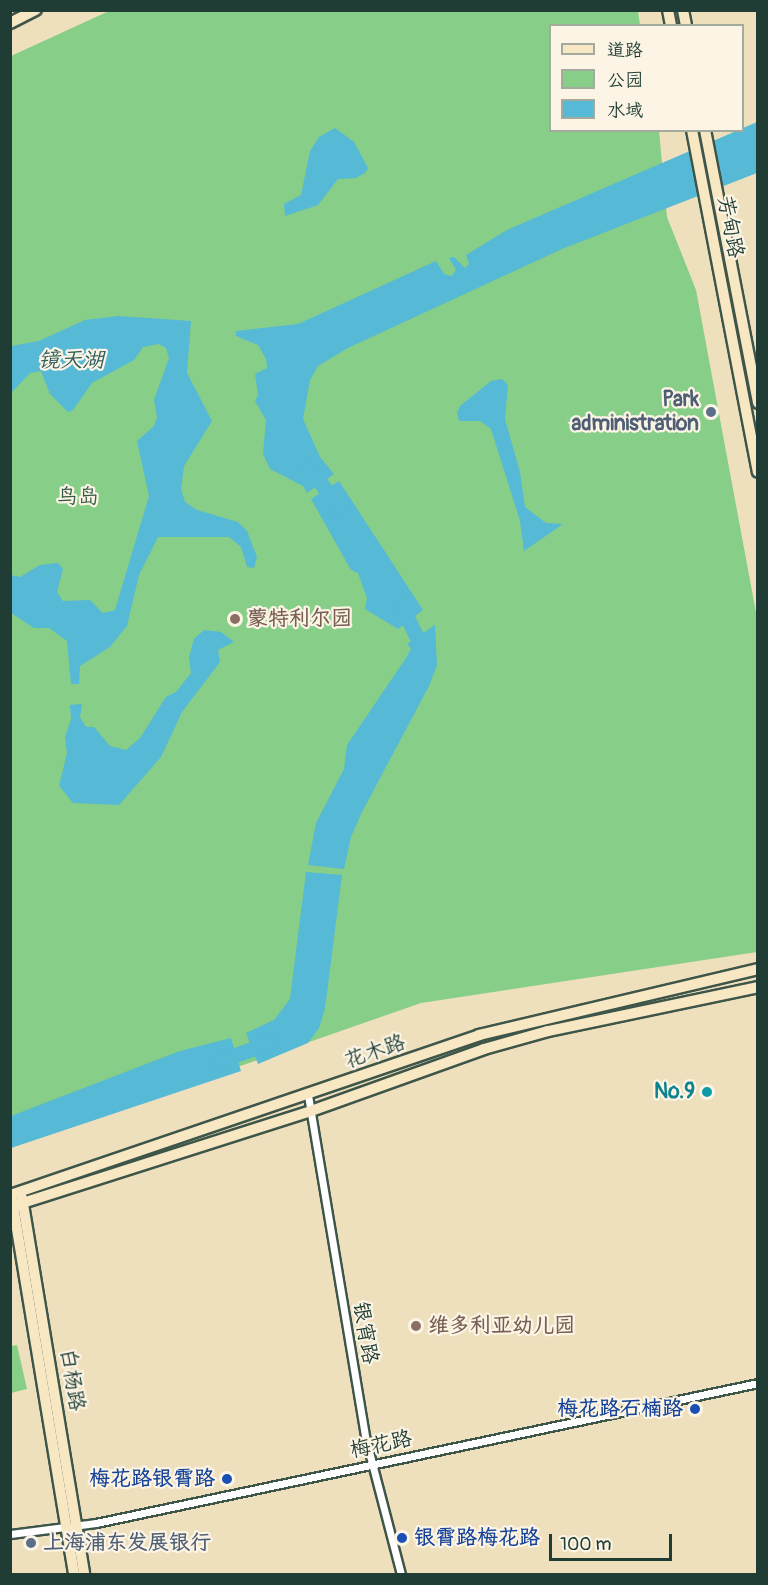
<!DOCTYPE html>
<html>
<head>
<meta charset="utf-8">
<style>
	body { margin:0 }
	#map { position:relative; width:768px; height:1585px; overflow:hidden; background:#eedfbd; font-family:Pangolin,"LXGW WenKai TC",sans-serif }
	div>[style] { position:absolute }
	.green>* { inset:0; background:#87ce88 }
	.water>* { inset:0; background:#56b9d5 }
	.river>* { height:15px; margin:-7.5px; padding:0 7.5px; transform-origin:7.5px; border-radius:7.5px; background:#56b9d5 }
	.roads { filter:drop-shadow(2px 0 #3e5549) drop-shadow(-2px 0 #3e5549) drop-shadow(0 2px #3e5549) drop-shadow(0 -2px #3e5549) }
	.street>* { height:7px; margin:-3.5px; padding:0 3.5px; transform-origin:3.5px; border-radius:3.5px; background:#fff }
	.secondary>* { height:10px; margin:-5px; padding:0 5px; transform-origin:5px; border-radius:5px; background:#f8e7c3 }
	.dots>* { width:16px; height:16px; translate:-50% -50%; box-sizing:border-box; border:3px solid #fcf5e5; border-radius:50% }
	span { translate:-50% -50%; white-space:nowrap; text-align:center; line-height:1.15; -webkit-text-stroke:4.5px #fcf5e5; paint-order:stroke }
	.street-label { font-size:21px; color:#1f3d34 }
	.service-label { font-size:21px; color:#4e5e75; font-weight:700 }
	.right { translate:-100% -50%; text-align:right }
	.left { translate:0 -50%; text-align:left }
	.park-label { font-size:21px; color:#345a45 }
	.education-label { font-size:21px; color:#785e54; font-weight:700 }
	.culture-label { font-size:21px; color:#0d838f; font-weight:700 }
	.transit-label { font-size:21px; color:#164399; font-weight:700 }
	.water-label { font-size:22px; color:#2d5c5c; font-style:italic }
	.frame { position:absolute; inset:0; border:12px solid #1f3d34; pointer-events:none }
	.legend { position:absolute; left:549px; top:24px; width:195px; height:108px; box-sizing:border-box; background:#fcf5e5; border:2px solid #a4ab9e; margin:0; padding:8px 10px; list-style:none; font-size:18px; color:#1f3d34 }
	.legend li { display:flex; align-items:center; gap:12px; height:30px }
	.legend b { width:30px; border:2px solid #a4ab9e }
	.scale { position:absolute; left:549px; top:1534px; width:123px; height:27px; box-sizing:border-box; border:3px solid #1f3d34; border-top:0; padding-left:8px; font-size:18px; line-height:21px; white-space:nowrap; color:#1f3d34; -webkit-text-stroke:4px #fcf5e5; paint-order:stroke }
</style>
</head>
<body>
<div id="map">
	<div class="green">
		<i style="clip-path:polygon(109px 11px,638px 11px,640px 25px,550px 26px,550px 130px,659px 131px,667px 217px,696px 290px,757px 618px,757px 952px,421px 1003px,11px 1146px,11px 56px)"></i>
		<i style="clip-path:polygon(17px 1345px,27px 1389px,11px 1393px,11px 1346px)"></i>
	</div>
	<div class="water">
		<i style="clip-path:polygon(757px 122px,757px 173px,562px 249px,348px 348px,318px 366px,310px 380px,303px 419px,320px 457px,334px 474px,307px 493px,303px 486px,270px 469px,263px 454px,266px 420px,255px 401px,258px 395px,255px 374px,267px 368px,266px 359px,258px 345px,236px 336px,236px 331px,298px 324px,436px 261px,444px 274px,452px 276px,456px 270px,449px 258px,454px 257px,465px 268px,469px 264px,466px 255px,507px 230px)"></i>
		<i style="clip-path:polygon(335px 128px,354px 142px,368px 168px,365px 173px,356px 178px,338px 179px,318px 205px,285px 216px,284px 204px,301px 195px,310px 151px,319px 137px)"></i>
		<i style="clip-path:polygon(118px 316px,191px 321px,187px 373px,212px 421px,184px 466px,181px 489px,185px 502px,197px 510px,238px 522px,247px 531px,257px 557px,254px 568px,247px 567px,241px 547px,229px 537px,158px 537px,139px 575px,127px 626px,110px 647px,80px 666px,79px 684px,71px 684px,67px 641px,49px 628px,34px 628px,11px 613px,11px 575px,20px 577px,40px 565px,58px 563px,63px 569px,57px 592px,63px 601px,90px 600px,103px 613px,115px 610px,149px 496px,137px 441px,154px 426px,157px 417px,154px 400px,169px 358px,166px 348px,159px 344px,143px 347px,134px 360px,92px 383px,73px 410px,68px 412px,50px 394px,41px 371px,30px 373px,11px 393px,11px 346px,39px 341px,85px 320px)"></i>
		<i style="clip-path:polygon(502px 379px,508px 385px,505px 419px,520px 472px,525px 507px,546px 523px,563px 524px,524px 551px,520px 521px,491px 429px,480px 421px,459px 421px,457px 413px,460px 406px,491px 381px)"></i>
		<i style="clip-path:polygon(339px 481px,423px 610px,398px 629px,365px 609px,367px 598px,358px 573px,351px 570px,311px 499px)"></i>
		<i style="clip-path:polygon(435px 625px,437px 665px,429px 686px,361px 814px,351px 837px,344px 869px,308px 865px,316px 823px,344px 769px,347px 745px,406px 658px,411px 649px,407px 644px)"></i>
		<i style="clip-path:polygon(204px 630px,221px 632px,234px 642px,218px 650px,220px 662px,182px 712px,161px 757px,119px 805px,73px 803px,59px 786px,67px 753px,65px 737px,71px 719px,70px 705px,82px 704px,80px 717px,86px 727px,94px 727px,110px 746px,126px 750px,140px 738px,166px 697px,176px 692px,191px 673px,189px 657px,194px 639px)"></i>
		<i style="clip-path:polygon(306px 872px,342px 875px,325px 1008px,319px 1028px,308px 1043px,258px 1064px,246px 1033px,274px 1020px,290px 999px)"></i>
		<i style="clip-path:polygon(231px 1038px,241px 1071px,11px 1148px,11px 1116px,180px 1051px)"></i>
	</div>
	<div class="river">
		<i style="left:310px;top:467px;width:48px;rotate:56deg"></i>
		<i style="left:401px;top:605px;width:57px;rotate:63.9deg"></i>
		<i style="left:218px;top:1061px;width:57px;rotate:-19.4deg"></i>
	</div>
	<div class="roads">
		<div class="street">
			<i style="left:308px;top:1095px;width:350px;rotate:80.5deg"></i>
			<i style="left:366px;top:1440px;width:138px;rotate:75.4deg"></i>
			<i style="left:10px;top:1534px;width:87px;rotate:-7.3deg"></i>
			<i style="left:96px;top:1523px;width:677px;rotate:-11.94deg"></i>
		</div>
		<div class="secondary">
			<i style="left:668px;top:10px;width:16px;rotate:79deg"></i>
			<i style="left:683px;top:10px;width:16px;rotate:79deg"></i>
			<i style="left:10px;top:23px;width:29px;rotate:-27deg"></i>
			<i style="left:692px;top:130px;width:348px;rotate:79.1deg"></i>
			<i style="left:705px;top:130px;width:278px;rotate:79deg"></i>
			<i style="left:10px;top:1195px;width:496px;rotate:-18.8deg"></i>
			<i style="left:479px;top:1035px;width:287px;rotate:-13.3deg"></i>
			<i style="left:22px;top:1198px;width:381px;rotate:80.6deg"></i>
			<i style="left:12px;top:1199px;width:380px;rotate:80.6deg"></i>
			<i style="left:10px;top:1207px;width:316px;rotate:-17.7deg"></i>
			<i style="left:311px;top:1111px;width:184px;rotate:-19.7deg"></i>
			<i style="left:484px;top:1049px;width:66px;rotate:-15.7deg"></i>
			<i style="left:548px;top:1031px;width:215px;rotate:-11.8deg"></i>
		</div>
	</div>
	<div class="dots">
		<i style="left:711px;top:412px;background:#5c6f8a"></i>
		<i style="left:235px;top:619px;background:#8d6e63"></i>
		<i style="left:707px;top:1092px;background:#0f9aa8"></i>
		<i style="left:416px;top:1326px;background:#8d6e63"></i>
		<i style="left:695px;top:1409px;background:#1a4fb4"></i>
		<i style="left:227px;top:1479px;background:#1a4fb4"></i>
		<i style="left:402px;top:1538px;background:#1a4fb4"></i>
		<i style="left:31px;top:1543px;background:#5c6f8a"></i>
	</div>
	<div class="street-label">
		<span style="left:730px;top:227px;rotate:79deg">芳甸路</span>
		<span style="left:375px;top:1052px;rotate:-19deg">花木路</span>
		<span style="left:365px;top:1333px;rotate:80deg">银宵路</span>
		<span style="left:72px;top:1380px;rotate:81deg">白杨路</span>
		<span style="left:381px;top:1445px;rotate:-12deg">梅花路</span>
	</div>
	<div class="service-label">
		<span class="right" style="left:699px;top:412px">Park<br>administration</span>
		<span class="left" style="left:43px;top:1543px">上海浦东发展银行</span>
	</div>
	<div class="park-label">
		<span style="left:78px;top:497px">鸟岛</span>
	</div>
	<div class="education-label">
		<span class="left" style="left:247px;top:619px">蒙特利尔园</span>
		<span class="left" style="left:428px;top:1326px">维多利亚幼儿园</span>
	</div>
	<div class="culture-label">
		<span class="right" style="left:695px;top:1092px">No.9</span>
	</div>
	<div class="transit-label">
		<span class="right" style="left:683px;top:1409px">梅花路石楠路</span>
		<span class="right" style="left:215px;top:1479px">梅花路银霄路</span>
		<span class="left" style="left:414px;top:1538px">银霄路梅花路</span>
	</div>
	<div class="water-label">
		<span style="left:71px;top:361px">镜天湖</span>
	</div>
	<div class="frame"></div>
	<ul class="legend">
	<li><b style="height:8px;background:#f8e7c3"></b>道路</li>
	<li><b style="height:16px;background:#87ce88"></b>公园</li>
	<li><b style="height:16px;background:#56b9d5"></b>水域</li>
	</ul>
	<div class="scale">100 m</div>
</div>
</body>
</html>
